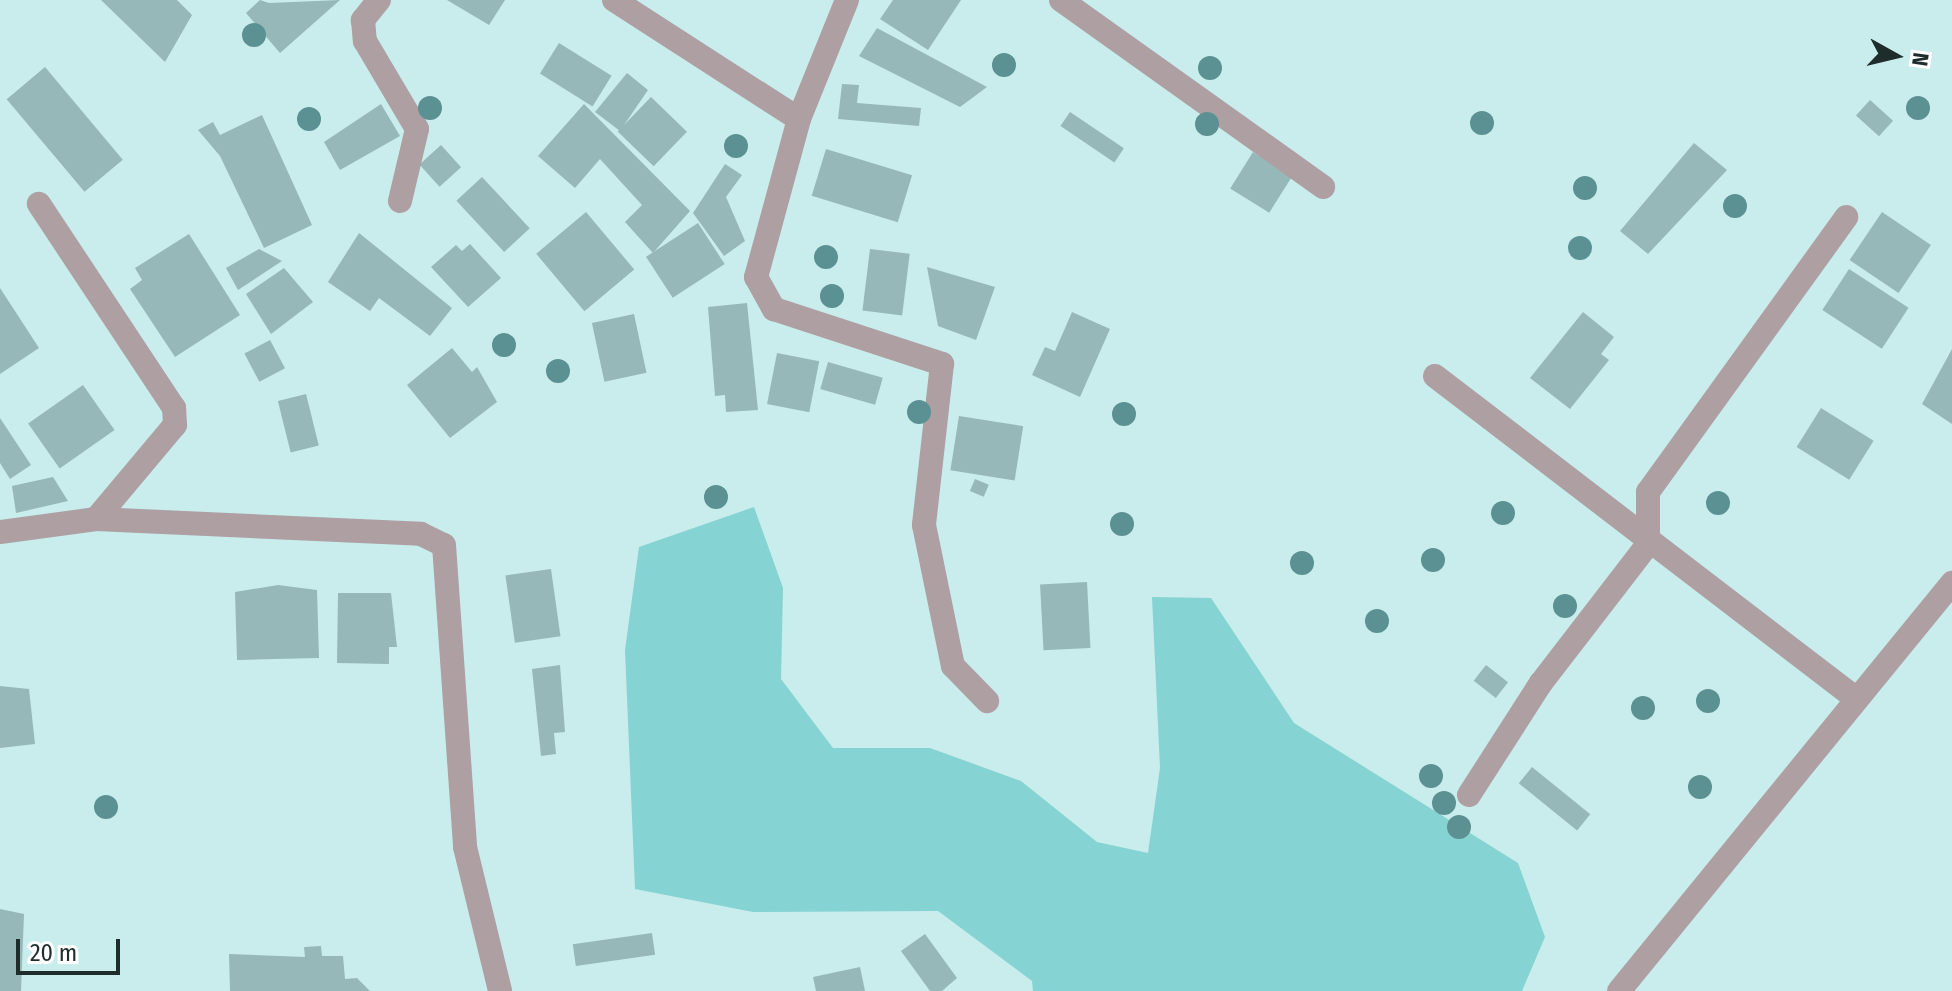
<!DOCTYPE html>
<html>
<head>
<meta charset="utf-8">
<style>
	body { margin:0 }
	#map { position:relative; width:1952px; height:991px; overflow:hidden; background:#c9ecec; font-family:"Fira Sans Condensed",sans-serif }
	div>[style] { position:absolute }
	.green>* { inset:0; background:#86d3d3 }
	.building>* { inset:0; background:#96b8b8; transform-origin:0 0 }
	.street>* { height:24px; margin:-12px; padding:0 12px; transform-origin:12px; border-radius:12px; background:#ad9fa2 }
	.trees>* { width:24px; height:24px; margin:-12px; border-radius:50%; background:#5b9192 }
	span { translate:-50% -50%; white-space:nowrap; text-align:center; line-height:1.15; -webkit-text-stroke:6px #fff; paint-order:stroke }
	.north { position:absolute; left:1856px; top:16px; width:80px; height:80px; -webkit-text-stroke:6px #fff; paint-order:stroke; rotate:98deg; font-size:22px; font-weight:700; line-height:32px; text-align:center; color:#1f2c2c }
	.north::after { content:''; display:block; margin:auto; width:28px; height:36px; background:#1f2c2c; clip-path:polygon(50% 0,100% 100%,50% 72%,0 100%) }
	.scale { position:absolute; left:16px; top:939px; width:104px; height:36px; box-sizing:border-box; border:4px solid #1f2c2c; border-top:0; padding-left:10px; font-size:24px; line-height:28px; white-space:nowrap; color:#1f2c2c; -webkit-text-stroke:6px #fff; paint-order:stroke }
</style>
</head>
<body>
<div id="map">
	<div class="green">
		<i style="clip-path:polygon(754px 507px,783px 588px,781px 679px,833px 748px,930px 748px,1021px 781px,1097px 842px,1148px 853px,1160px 768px,1152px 597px,1211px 598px,1294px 723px,1518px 863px,1545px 937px,1522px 991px,1033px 991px,1032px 981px,938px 911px,753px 912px,635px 889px,625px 650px,639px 547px)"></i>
	</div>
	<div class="building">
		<i style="clip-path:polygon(101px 0,177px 0,192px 15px,165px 62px)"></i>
		<i style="clip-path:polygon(260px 0,269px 3px,340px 0,280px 53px,246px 13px)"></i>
		<i style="clip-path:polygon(447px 0,505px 0,489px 25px)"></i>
		<i style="clip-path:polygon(893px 0,961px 0,928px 50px,880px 19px)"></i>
		<i style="clip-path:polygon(877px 28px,987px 87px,960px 107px,859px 56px)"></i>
		<i style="left:559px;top:43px;width:62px;height:36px;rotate:32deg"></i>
		<i style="left:45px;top:67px;width:121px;height:50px;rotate:50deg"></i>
		<i style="clip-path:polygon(627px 73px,648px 90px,620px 131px,595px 112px)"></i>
		<i style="clip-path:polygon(842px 84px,859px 85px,857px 103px,921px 108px,919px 126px,838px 119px)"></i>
		<i style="left:651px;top:97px;width:50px;height:48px;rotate:44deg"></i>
		<i style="left:1870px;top:100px;width:31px;height:21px;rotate:42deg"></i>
		<i style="clip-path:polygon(381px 104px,400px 136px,340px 170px,324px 142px)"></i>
		<i style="clip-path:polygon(584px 104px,690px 211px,653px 253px,625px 222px,642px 205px,600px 159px,575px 188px,538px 156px)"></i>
		<i style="left:1070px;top:112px;width:65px;height:17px;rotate:34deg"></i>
		<i style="clip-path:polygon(262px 115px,312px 225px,264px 248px,220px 156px,198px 130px,213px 122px,220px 135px)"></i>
		<i style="clip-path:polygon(1694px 143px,1727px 170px,1648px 254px,1620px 231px)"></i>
		<i style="left:441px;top:145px;width:30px;height:29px;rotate:48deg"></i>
		<i style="left:826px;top:149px;width:90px;height:49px;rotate:17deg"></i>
		<i style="left:1253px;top:152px;width:46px;height:43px;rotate:32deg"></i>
		<i style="clip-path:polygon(725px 164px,742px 175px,726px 197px,745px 241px,724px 256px,693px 213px)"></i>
		<i style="left:482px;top:177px;width:70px;height:35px;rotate:47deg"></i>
		<i style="left:586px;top:212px;width:75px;height:65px;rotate:50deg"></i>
		<i style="left:1882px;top:212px;width:59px;height:58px;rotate:34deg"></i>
		<i style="left:698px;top:223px;width:49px;height:62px;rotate:57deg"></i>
		<i style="clip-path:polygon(359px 233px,452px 308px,430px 336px,379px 298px,370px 311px,328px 282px)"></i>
		<i style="clip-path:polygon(189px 234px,240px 315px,175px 357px,130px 289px,142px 280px,135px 268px)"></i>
		<i style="clip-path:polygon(470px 244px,501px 278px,468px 307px,431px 267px,456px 245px,462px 251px)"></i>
		<i style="clip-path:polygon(259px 249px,282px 261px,238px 290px,226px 268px)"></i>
		<i style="left:870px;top:249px;width:40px;height:62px;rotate:7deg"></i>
		<i style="clip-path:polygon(927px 267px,995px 287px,976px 340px,938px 326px)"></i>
		<i style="clip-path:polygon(284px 268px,313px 302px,271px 334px,246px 294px)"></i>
		<i style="left:1849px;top:269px;width:71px;height:49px;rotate:33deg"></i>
		<i style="clip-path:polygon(0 288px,39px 348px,0 374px)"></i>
		<i style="clip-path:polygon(747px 303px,758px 410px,726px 412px,725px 395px,715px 396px,708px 307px)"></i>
		<i style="clip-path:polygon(1072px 312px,1110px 329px,1080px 397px,1032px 375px,1045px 347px,1055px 351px)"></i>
		<i style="clip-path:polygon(1583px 312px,1614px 337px,1601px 354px,1609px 360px,1570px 409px,1530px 378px)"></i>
		<i style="left:634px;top:314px;width:60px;height:43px;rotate:78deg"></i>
		<i style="left:270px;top:340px;width:32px;height:29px;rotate:62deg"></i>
		<i style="clip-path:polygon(452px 348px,472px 372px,477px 367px,497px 402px,450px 438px,407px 385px)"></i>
		<i style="clip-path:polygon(1952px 349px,1952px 424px,1922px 404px)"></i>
		<i style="left:777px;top:353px;width:43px;height:52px;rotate:11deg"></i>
		<i style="left:828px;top:362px;width:57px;height:28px;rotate:16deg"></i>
		<i style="left:83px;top:385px;width:55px;height:67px;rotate:55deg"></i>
		<i style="left:306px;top:394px;width:53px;height:29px;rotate:76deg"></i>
		<i style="left:1821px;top:408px;width:62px;height:46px;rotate:32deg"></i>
		<i style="left:959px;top:416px;width:65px;height:55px;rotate:9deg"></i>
		<i style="clip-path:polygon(0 418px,31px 465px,10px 479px,0 463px)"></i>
		<i style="clip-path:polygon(53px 477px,68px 501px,16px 513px,12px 486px)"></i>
		<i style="left:975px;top:479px;width:15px;height:13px;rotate:23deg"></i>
		<i style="left:551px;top:569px;width:68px;height:46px;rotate:82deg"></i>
		<i style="left:1087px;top:582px;width:66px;height:47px;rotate:87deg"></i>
		<i style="clip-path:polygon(278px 585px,317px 590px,319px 658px,237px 660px,235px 592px)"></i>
		<i style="clip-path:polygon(338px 593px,391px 593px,397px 647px,389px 647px,389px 664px,337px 663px)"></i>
		<i style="clip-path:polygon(560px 665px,565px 732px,554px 733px,556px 754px,541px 756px,532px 669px)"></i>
		<i style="left:1486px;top:665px;width:28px;height:20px;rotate:38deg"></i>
		<i style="clip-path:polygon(0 686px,29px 689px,35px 744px,0 748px)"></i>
		<i style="left:1532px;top:767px;width:75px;height:21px;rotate:39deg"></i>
		<i style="clip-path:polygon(0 909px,24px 914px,21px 991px,0 991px)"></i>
		<i style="left:652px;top:933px;width:22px;height:80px;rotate:82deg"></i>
		<i style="clip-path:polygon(925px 934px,957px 978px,942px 991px,930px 991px,901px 951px)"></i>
		<i style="clip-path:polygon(321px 946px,322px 956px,343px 956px,345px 979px,357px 978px,370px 991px,230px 991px,229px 954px,305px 957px,304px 947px)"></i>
		<i style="clip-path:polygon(860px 967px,865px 991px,816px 991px,813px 977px)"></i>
	</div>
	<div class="street">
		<i style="left:379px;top:0;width:26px;rotate:129deg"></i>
		<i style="left:363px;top:20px;width:21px;rotate:85deg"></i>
		<i style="left:365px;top:41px;width:102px;rotate:59.4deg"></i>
		<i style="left:417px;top:129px;width:74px;rotate:103.3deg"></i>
		<i style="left:614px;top:0;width:220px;rotate:32.8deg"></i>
		<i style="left:847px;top:0;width:128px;rotate:112deg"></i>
		<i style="left:799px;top:119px;width:164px;rotate:105.2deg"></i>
		<i style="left:756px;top:277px;width:37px;rotate:61deg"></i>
		<i style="left:774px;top:309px;width:177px;rotate:18.1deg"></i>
		<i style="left:942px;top:364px;width:162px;rotate:96.4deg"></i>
		<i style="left:924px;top:525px;width:144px;rotate:78.4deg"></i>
		<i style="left:953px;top:666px;width:49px;rotate:45.8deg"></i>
		<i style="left:1061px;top:0;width:322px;rotate:35.5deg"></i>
		<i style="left:1435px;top:376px;width:528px;rotate:37.46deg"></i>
		<i style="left:96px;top:519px;width:325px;rotate:2.6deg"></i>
		<i style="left:421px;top:534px;width:25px;rotate:26deg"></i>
		<i style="left:444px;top:545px;width:303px;rotate:86deg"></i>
		<i style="left:465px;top:847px;width:148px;rotate:76.3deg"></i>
		<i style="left:0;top:532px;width:97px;rotate:-7.7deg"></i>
		<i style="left:96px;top:519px;width:123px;rotate:-50deg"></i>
		<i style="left:175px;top:425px;width:17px;rotate:-93deg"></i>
		<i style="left:174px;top:408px;width:245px;rotate:-123.5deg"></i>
		<i style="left:1469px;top:795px;width:133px;rotate:-57.3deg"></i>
		<i style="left:1541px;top:683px;width:175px;rotate:-52.4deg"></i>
		<i style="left:1648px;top:544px;width:52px;rotate:-90deg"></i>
		<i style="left:1648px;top:492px;width:339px;rotate:-54.2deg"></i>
		<i style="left:1619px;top:991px;width:527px;rotate:-50.78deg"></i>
	</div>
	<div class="trees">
		<i style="left:254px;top:35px"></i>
		<i style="left:1004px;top:65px"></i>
		<i style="left:1210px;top:68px"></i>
		<i style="left:430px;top:108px"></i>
		<i style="left:1918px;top:108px"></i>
		<i style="left:309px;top:119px"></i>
		<i style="left:1482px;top:123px"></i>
		<i style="left:1207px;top:124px"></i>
		<i style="left:736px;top:146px"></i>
		<i style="left:1585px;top:188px"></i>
		<i style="left:1735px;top:206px"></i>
		<i style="left:1580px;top:248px"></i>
		<i style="left:826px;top:257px"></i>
		<i style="left:832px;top:296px"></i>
		<i style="left:504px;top:345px"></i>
		<i style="left:558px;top:371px"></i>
		<i style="left:919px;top:412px"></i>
		<i style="left:1124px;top:414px"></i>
		<i style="left:716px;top:497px"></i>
		<i style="left:1718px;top:503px"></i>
		<i style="left:1503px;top:513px"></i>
		<i style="left:1122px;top:524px"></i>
		<i style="left:1433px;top:560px"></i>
		<i style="left:1302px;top:563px"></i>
		<i style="left:1565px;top:606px"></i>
		<i style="left:1377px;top:621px"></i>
		<i style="left:1708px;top:701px"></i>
		<i style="left:1643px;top:708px"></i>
		<i style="left:1431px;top:776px"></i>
		<i style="left:1700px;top:787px"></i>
		<i style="left:1444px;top:803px"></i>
		<i style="left:106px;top:807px"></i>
		<i style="left:1459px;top:827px"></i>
	</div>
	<div class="north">N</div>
	<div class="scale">20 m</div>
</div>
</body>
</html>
